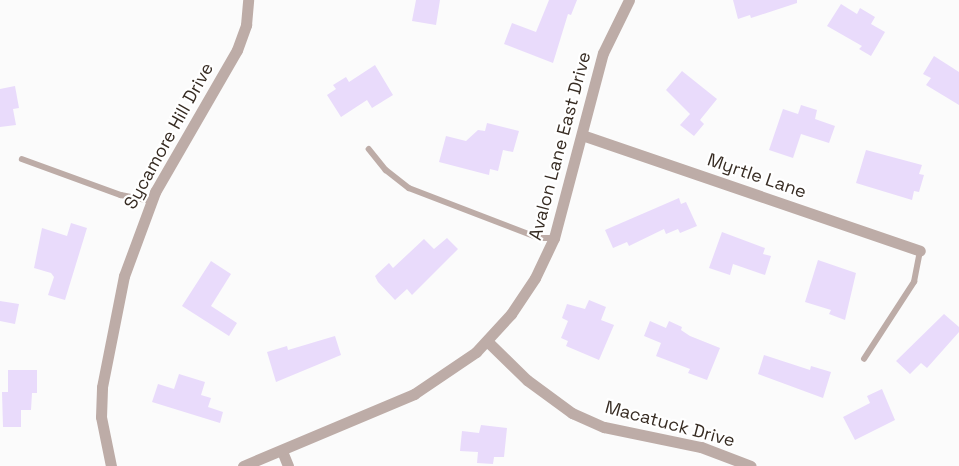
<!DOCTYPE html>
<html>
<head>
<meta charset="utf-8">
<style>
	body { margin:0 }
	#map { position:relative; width:959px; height:466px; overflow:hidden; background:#fbfbfb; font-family:"Space Grotesk",sans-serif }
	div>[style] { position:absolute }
	.building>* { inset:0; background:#e9dbfb }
	.lane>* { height:5.5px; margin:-2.75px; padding:0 2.75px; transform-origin:2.75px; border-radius:2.75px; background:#bdaca7 }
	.street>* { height:11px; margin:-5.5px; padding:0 5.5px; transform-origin:5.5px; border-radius:5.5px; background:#bdaca7 }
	span { translate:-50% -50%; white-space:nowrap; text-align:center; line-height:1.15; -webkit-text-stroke:4.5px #fff; paint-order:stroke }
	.street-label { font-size:18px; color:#372c23 }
</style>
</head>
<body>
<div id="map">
	<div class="building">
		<i style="clip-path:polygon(416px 0,440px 0,436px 25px,412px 21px)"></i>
		<i style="clip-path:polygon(549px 0,577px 0,571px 15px,568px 14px,553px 63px,504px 44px,512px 23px,536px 32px)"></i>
		<i style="clip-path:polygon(733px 0,797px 0,797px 3px,751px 18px,750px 15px,738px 19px)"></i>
		<i style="clip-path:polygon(841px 4px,857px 14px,860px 8px,875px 17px,871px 24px,885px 32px,871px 56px,859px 49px,862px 46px,827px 26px)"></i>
		<i style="clip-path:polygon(934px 56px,959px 72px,959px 105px,926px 85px,931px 78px,923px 74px)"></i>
		<i style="clip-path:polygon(375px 65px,393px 95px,372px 108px,367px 100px,341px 117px,327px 95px,336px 89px,333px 85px,346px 77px,349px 82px)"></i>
		<i style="clip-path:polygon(682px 71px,717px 99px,700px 120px,704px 124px,694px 136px,680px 125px,690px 114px,666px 90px)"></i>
		<i style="clip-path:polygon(15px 86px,19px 108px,13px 109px,16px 125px,0 127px,0 89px)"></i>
		<i style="clip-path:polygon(801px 105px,817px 110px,815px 119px,835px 126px,829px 143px,801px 134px,793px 158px,769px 150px,783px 109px,798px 114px)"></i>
		<i style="clip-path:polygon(487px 123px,519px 131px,513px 152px,503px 150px,498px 171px,490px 169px,489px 175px,439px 162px,446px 136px,466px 141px,478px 130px,485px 131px)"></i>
		<i style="clip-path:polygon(866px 150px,922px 165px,919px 174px,924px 175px,919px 192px,914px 191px,912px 200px,856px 183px)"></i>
		<i style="clip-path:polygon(679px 198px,681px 204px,686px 202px,697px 226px,680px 233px,678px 229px,666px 234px,664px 229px,629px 246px,627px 242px,613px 248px,605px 230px)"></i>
		<i style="clip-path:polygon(71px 223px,87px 228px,65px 300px,48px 295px,54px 277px,51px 273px,34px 268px,42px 228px,67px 236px)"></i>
		<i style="clip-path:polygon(722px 232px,765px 248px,763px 254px,771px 256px,765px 275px,733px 264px,730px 275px,709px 268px)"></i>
		<i style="clip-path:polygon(447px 238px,458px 249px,412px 295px,407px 289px,395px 300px,378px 282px,375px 276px,389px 263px,393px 268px,424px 239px,434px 249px)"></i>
		<i style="clip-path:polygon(818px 260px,856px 273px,845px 320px,829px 314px,831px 310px,805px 302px)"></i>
		<i style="clip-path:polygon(211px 261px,231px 274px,211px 306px,237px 323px,229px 336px,182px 306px)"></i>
		<i style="clip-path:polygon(589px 300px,606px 307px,601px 320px,614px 325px,599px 360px,566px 346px,568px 341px,561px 338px,568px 321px,562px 318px,567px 304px,585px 309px)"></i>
		<i style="clip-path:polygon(0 301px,19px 304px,15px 324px,0 321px)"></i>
		<i style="clip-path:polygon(944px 314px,959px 327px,959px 332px,927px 368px,921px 363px,910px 374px,896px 361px)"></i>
		<i style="clip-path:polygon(650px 321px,666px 328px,669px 321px,682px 327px,681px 330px,690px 336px,720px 348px,707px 380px,688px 373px,690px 369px,656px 356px,661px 343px,644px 336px)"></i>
		<i style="clip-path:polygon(335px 336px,341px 355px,276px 382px,267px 352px,287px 346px,288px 350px)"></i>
		<i style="clip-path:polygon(764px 355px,810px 370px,811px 366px,831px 372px,823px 398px,758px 374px)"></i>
		<i style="clip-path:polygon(8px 370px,37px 370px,37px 393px,32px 393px,31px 410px,21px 410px,21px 427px,3px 427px,2px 392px,8px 392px)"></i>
		<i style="clip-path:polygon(179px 374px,205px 382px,201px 395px,211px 398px,208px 407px,223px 412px,220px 423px,152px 402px,158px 384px,174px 389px)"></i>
		<i style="clip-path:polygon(882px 389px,895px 420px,855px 440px,843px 417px,870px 403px,867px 396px)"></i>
		<i style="clip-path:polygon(481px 425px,507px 428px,504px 457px,494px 457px,493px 464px,477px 463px,478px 452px,460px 451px,462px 431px,479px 433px)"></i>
	</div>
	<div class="lane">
		<i style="left:369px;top:149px;width:27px;rotate:51deg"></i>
		<i style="left:386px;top:170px;width:29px;rotate:38deg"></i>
		<i style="left:409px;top:188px;width:139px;rotate:21deg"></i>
		<i style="left:539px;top:238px;width:15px"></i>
		<i style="left:22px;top:159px;width:105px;rotate:20deg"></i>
		<i style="left:121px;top:195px;width:31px;rotate:11deg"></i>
		<i style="left:864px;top:359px;width:92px;rotate:-57deg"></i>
		<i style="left:914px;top:282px;width:32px;rotate:-79deg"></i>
	</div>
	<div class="street">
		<i style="left:582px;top:135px;width:357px;rotate:18.9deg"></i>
		<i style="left:487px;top:341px;width:56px;rotate:44.3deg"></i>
		<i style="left:527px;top:380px;width:56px;rotate:36.3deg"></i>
		<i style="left:572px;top:413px;width:35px;rotate:24deg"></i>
		<i style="left:604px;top:427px;width:99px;rotate:11.7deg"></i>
		<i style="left:701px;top:447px;width:53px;rotate:20.8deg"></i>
		<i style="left:282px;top:451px;width:16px;rotate:68deg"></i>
		<i style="left:111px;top:466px;width:50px;rotate:-101.5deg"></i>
		<i style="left:101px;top:417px;width:30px;rotate:-88deg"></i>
		<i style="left:102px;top:387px;width:113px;rotate:-78.8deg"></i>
		<i style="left:124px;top:276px;width:90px;rotate:-69.7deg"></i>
		<i style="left:155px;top:192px;width:164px;rotate:-60deg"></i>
		<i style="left:237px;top:50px;width:27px;rotate:-70deg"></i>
		<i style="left:246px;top:25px;width:25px;rotate:-85deg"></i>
		<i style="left:243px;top:466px;width:186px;rotate:-22.8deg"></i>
		<i style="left:414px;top:394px;width:75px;rotate:-34.1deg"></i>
		<i style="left:476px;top:352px;width:52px;rotate:-47.4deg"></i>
		<i style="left:511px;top:314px;width:43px;rotate:-56.3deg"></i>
		<i style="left:535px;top:278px;width:44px;rotate:-64.6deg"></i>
		<i style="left:554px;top:238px;width:191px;rotate:-75.2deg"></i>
		<i style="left:603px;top:53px;width:59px;rotate:-63.9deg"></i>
	</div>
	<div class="street-label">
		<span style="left:169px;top:136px;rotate:-61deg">Sycamore Hill Drive</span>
		<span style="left:560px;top:146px;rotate:-75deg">Avalon Lane East Drive</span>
		<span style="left:757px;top:176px;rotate:19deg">Myrtle Lane</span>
		<span style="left:670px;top:424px;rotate:15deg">Macatuck Drive</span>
	</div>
</div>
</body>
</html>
